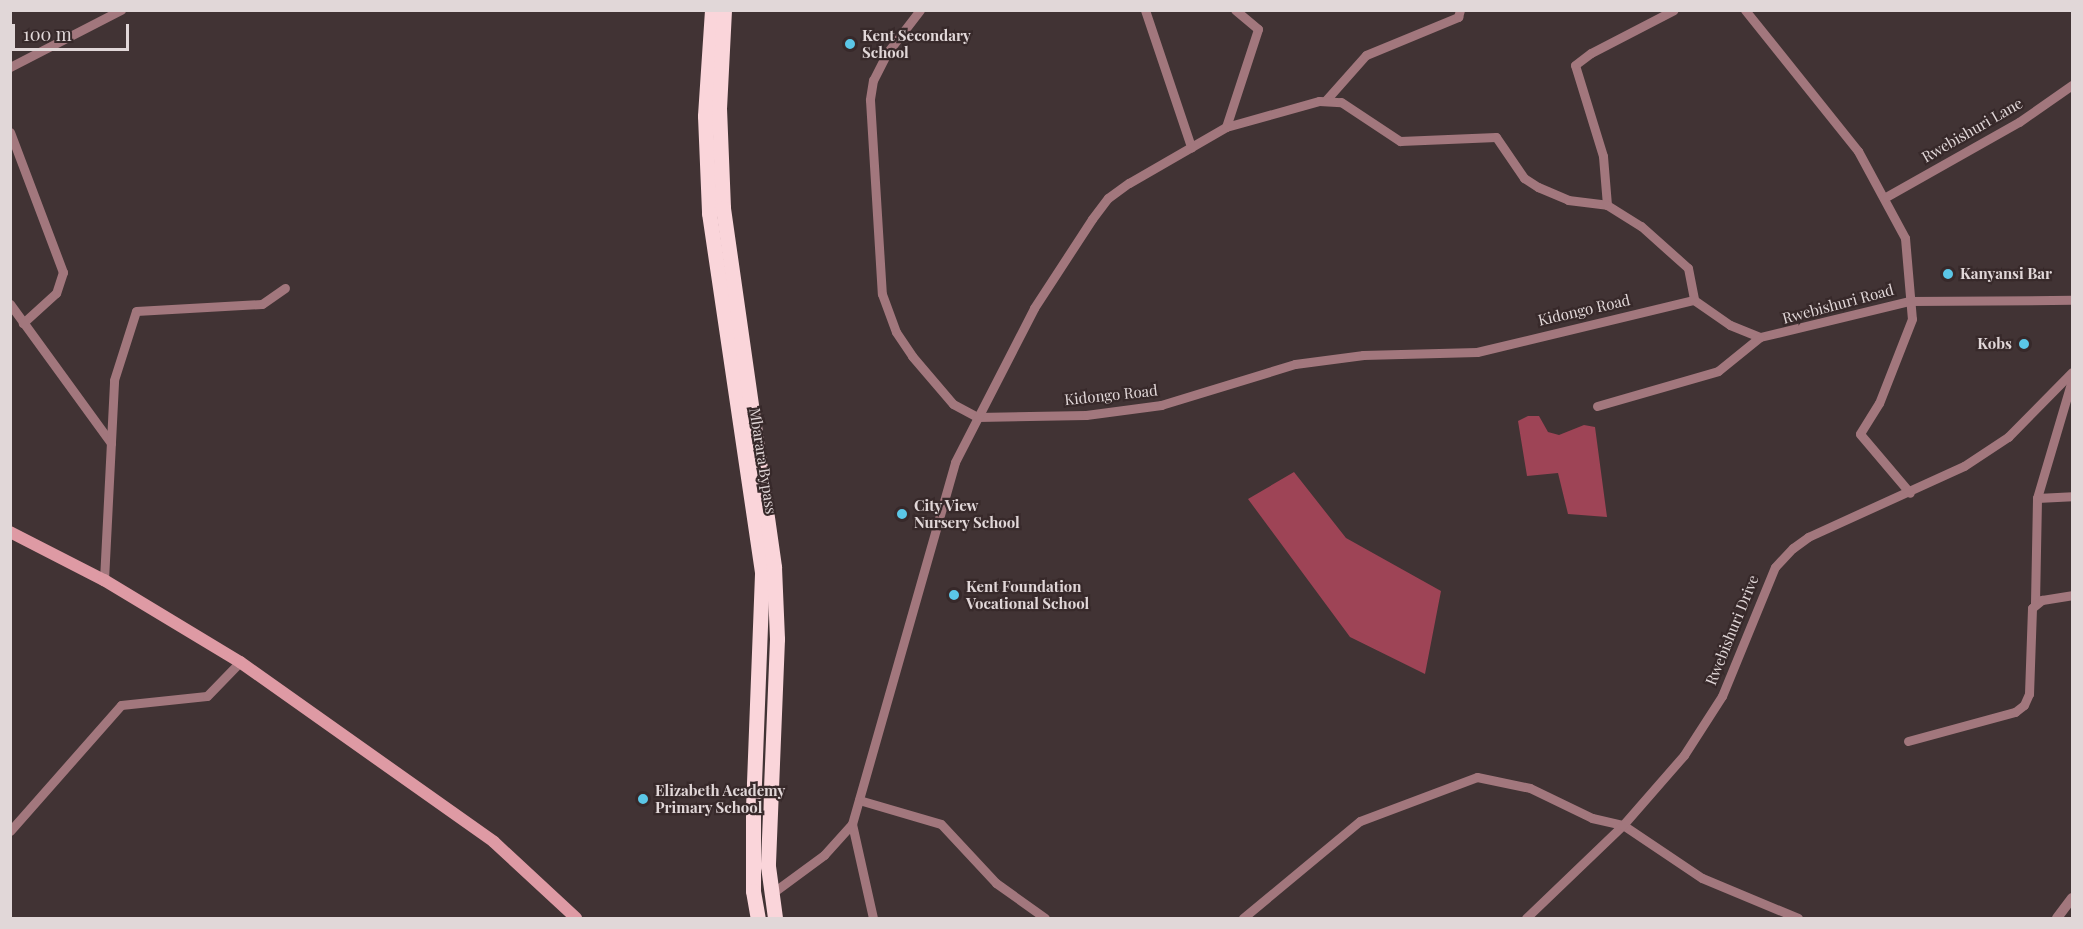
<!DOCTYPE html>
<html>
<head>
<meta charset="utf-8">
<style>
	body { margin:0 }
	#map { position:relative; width:2083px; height:929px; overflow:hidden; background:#413334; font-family:"Playfair Display",serif }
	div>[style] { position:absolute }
	.forest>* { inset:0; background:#9e4456 }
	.minor>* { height:9px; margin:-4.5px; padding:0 4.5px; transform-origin:4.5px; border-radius:4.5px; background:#a2777d }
	.tertiary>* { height:10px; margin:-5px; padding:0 5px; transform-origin:5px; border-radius:5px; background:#a2777d }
	.secondary>* { height:12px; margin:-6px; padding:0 6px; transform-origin:6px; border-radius:6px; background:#de9aa4 }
	.trunk>* { height:15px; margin:-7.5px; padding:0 7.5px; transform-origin:7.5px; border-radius:7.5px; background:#fad5da }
	.dots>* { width:16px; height:16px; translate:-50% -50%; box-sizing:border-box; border:3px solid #37292a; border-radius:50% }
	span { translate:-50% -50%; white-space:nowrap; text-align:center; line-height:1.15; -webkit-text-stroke:4.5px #37292a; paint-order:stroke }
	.poi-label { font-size:15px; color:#e1d7d8; font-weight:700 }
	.left { translate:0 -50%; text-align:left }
	.right { translate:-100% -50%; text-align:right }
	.street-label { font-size:15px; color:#e1d7d8 }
	.frame { position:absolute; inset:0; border:12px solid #e1d7d8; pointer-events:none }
	.scale { position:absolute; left:12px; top:24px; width:117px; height:27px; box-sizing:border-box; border:3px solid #e1d7d8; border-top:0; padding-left:8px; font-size:18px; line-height:21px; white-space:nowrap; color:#e1d7d8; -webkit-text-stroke:4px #37292a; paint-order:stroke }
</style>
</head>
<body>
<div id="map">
	<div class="forest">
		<i style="clip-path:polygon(1528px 416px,1539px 416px,1548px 432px,1559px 435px,1584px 425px,1595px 427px,1607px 517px,1568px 514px,1558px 473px,1527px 476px,1518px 421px)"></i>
		<i style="clip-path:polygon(1294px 472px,1346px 538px,1441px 591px,1425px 674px,1350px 637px,1248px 499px)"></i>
	</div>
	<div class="minor">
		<i style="left:920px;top:10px;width:54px;rotate:127.5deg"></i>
		<i style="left:887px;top:53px;width:30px;rotate:117deg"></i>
		<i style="left:873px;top:80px;width:20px;rotate:99deg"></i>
		<i style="left:870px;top:100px;width:194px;rotate:86.5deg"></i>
		<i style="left:882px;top:294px;width:40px;rotate:69.8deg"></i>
		<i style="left:896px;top:332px;width:29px;rotate:56deg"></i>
		<i style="left:912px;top:356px;width:63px;rotate:49.5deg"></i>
		<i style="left:953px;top:404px;width:27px;rotate:28deg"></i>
		<i style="left:977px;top:417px;width:109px;rotate:-1.1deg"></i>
		<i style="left:1086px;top:415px;width:76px;rotate:-7.6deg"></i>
		<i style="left:1161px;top:405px;width:140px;rotate:-17deg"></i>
		<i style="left:1295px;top:364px;width:69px;rotate:-7.5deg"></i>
		<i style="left:1363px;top:355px;width:114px;rotate:-1.5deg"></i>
		<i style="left:1477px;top:352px;width:223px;rotate:-13.5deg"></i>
		<i style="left:1145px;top:10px;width:145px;rotate:71.4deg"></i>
		<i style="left:1745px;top:10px;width:181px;rotate:51.3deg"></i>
		<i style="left:1858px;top:151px;width:99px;rotate:61.6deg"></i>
		<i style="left:1905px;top:238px;width:81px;rotate:85.1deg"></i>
		<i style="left:1912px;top:319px;width:90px;rotate:111.4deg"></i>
		<i style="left:1879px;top:403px;width:36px;rotate:122deg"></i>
		<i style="left:1860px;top:434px;width:77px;rotate:49.7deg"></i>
		<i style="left:10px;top:67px;width:125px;rotate:-27.2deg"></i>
		<i style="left:1326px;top:100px;width:60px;rotate:-48.4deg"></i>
		<i style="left:1366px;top:55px;width:100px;rotate:-22.4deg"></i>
		<i style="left:1458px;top:17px;width:7px;rotate:-74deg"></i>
		<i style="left:1226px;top:127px;width:103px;rotate:-71.9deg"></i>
		<i style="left:1258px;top:29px;width:30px;rotate:-140deg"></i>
		<i style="left:10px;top:132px;width:150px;rotate:69.3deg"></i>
		<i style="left:63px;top:272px;width:22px;rotate:108deg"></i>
		<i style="left:56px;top:293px;width:45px;rotate:137.7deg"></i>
		<i style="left:1884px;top:198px;width:155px;rotate:-29.4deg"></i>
		<i style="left:2019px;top:122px;width:65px;rotate:-34.9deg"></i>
		<i style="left:1607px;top:205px;width:49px;rotate:-94.7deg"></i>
		<i style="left:1603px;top:156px;width:95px;rotate:-107.1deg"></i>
		<i style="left:1575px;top:65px;width:20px;rotate:-37deg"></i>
		<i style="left:1591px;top:53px;width:93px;rotate:-27.4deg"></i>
		<i style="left:1694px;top:300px;width:44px;rotate:34.8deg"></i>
		<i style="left:1730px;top:325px;width:32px;rotate:22deg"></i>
		<i style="left:1760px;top:337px;width:153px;rotate:-13.6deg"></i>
		<i style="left:1909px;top:301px;width:163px;rotate:-0.4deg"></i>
		<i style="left:10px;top:304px;width:172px;rotate:54deg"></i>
		<i style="left:1597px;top:406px;width:126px;rotate:-16.1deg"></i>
		<i style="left:1718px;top:371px;width:54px;rotate:-39deg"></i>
		<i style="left:2037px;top:498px;width:35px;rotate:-3deg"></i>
		<i style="left:104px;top:580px;width:200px;rotate:-87.1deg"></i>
		<i style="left:114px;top:380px;width:72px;rotate:-72.3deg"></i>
		<i style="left:136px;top:311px;width:126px;rotate:-3.2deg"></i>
		<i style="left:262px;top:304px;width:28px;rotate:-35deg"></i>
		<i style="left:2035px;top:603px;width:105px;rotate:-88.9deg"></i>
		<i style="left:2037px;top:498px;width:123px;rotate:-73.5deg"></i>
		<i style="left:1908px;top:741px;width:111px;rotate:-15.2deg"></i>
		<i style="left:2015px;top:712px;width:11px;rotate:-38deg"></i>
		<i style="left:2024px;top:705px;width:12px;rotate:-66deg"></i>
		<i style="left:2029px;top:694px;width:86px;rotate:-88deg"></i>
		<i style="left:2032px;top:608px;width:13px;rotate:-39deg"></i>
		<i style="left:2042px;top:600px;width:30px;rotate:-9deg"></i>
		<i style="left:859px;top:800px;width:85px;rotate:16.3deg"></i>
		<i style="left:941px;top:824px;width:81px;rotate:47deg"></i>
		<i style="left:996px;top:883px;width:60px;rotate:35.5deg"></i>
		<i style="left:852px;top:824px;width:96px;rotate:77.4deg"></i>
		<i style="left:10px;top:831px;width:168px;rotate:-48.6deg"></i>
		<i style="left:121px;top:705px;width:86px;rotate:-6deg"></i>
		<i style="left:207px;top:696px;width:47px;rotate:-45.9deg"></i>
		<i style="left:771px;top:894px;width:66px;rotate:-36.3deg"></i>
		<i style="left:824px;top:855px;width:42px;rotate:-47.9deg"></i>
		<i style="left:852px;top:824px;width:376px;rotate:-74.1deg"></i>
		<i style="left:955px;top:462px;width:173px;rotate:-62.8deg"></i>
		<i style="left:1034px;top:308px;width:106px;rotate:-56.9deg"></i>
		<i style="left:1092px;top:219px;width:26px;rotate:-53deg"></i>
		<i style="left:1108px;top:198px;width:26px;rotate:-36deg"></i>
		<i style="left:1129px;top:183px;width:112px;rotate:-30deg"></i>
		<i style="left:1226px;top:127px;width:97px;rotate:-15.6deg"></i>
		<i style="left:1319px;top:101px;width:22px;rotate:3deg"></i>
		<i style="left:1341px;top:102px;width:71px;rotate:33.5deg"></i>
		<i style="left:1400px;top:141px;width:96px;rotate:-2.4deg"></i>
		<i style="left:1496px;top:137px;width:50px;rotate:55.7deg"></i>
		<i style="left:1524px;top:178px;width:17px;rotate:33deg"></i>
		<i style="left:1538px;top:187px;width:33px;rotate:23deg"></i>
		<i style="left:1568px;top:200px;width:39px;rotate:7deg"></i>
		<i style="left:1607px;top:205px;width:40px;rotate:32deg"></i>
		<i style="left:1641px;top:226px;width:63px;rotate:41.8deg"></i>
		<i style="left:1688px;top:268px;width:33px;rotate:79deg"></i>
		<i style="left:1243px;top:918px;width:152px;rotate:-39.7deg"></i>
		<i style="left:1360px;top:821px;width:125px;rotate:-20.6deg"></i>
		<i style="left:1477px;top:777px;width:54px;rotate:11.7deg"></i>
		<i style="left:1530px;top:788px;width:69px;rotate:25.8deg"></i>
		<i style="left:1592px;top:818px;width:32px;rotate:13deg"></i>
		<i style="left:1623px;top:825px;width:95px;rotate:33.9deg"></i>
		<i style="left:1702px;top:878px;width:104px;rotate:22.6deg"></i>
		<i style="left:1526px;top:918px;width:134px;rotate:-43.8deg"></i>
		<i style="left:1623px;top:825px;width:93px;rotate:-48.9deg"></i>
		<i style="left:1684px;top:755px;width:70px;rotate:-57.2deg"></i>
		<i style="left:1722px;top:696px;width:139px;rotate:-67.7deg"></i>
		<i style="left:1775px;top:567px;width:26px;rotate:-47deg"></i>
		<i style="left:1793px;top:548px;width:19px;rotate:-36deg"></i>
		<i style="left:1808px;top:537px;width:171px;rotate:-24.5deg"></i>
		<i style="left:1964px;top:466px;width:53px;rotate:-33.4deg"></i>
		<i style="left:2008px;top:437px;width:91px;rotate:-45.4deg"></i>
	</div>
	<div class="tertiary">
		<i style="left:2057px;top:918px;width:25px;rotate:-53deg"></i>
	</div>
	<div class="secondary">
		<i style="left:10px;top:532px;width:106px;rotate:27.1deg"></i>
		<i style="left:104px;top:580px;width:159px;rotate:31.1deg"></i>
		<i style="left:240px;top:662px;width:311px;rotate:35.3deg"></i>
		<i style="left:494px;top:842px;width:112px;rotate:42.8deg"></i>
	</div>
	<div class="trunk">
		<i style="left:712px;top:10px;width:106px;rotate:93.8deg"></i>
		<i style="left:705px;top:116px;width:97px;rotate:87.6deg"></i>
		<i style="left:709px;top:213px;width:365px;rotate:81.6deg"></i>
		<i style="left:762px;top:574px;width:236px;rotate:92.2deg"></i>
		<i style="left:753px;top:810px;width:81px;rotate:90deg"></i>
		<i style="left:753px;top:891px;width:27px;rotate:80deg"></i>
		<i style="left:724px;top:10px;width:98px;rotate:92.9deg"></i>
		<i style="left:719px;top:108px;width:100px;rotate:87.7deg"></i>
		<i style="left:723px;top:208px;width:363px;rotate:81.9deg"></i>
		<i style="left:774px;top:567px;width:72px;rotate:87.6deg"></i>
		<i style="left:777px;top:639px;width:227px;rotate:92.3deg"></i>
		<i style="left:768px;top:866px;width:52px;rotate:82.3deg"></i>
	</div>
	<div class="dots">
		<i style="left:850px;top:44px;background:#5bc7e7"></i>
		<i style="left:1948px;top:274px;background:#5bc7e7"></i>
		<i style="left:2024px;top:344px;background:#5bc7e7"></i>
		<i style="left:902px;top:514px;background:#5bc7e7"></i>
		<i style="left:954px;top:595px;background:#5bc7e7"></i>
		<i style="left:643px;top:799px;background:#5bc7e7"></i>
	</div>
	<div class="poi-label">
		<span class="left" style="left:862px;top:44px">Kent Secondary<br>School</span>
		<span class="left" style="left:1960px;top:274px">Kanyansi Bar</span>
		<span class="right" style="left:2012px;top:344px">Kobs</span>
		<span class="left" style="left:914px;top:514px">City View<br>Nursery School</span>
		<span class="left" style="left:966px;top:595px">Kent Foundation<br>Vocational School</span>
		<span class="left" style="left:655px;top:799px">Elizabeth Academy<br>Primary School</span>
	</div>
	<div class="street-label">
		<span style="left:1972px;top:130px;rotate:-30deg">Rwebishuri Lane</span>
		<span style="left:1838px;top:304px;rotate:-15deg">Rwebishuri Road</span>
		<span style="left:1584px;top:310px;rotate:-13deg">Kidongo Road</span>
		<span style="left:1111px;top:395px;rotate:-6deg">Kidongo Road</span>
		<span style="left:763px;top:461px;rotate:81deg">Mbarara Bypass</span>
		<span style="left:1732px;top:630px;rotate:-68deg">Rwebishuri Drive</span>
	</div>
	<div class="frame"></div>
	<div class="scale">100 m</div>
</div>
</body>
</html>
